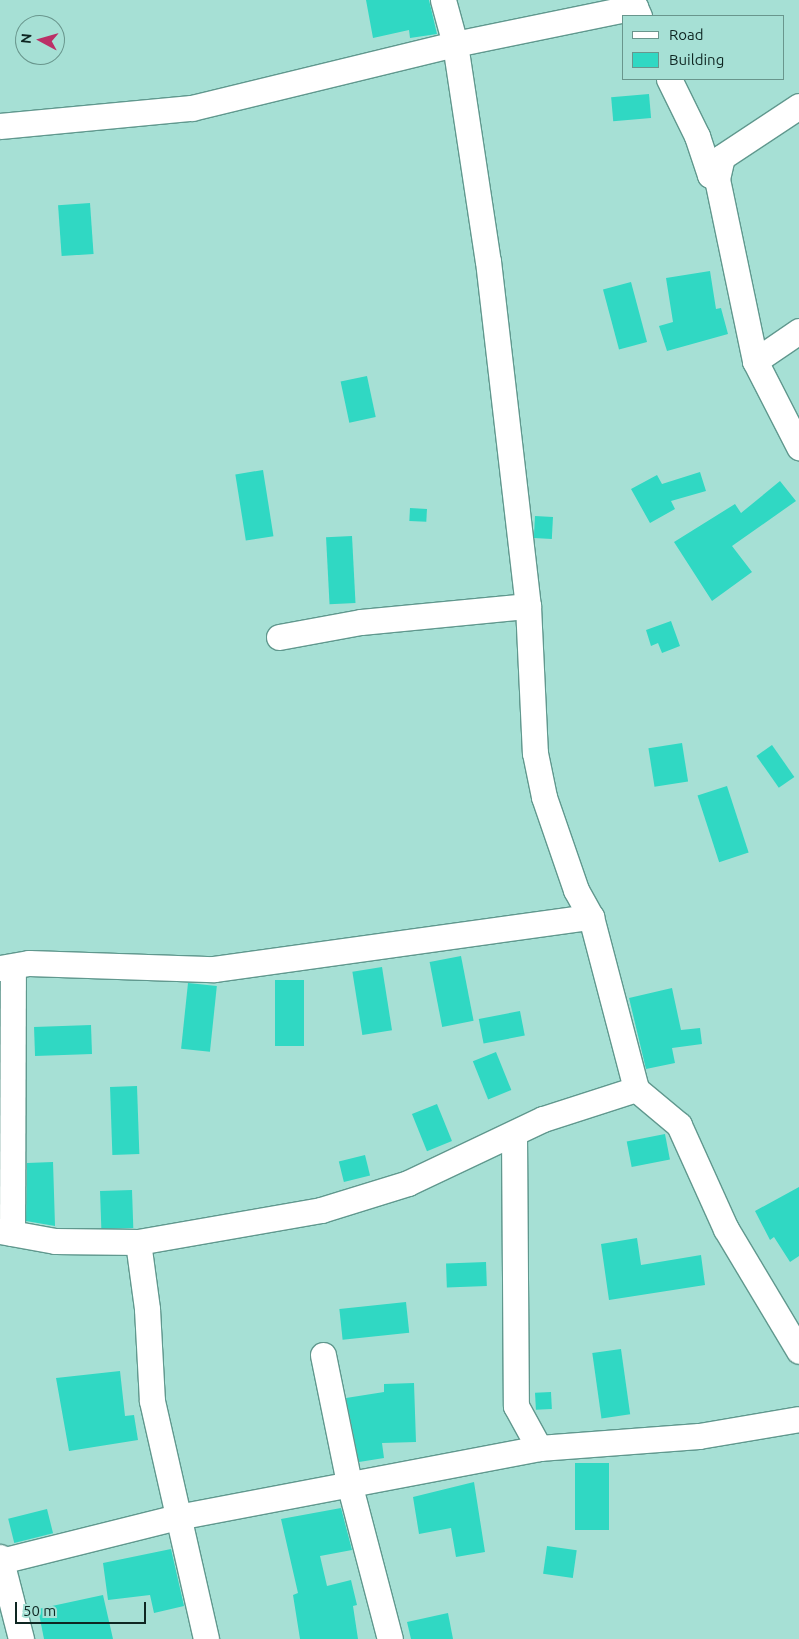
<!DOCTYPE html>
<html>
<head>
<meta charset="utf-8">
<style>
	body { margin:0 }
	#map { position:relative; width:799px; height:1639px; overflow:hidden; background:#a6e0d5; font-family:Ubuntu,sans-serif }
	div>[style] { position:absolute }
	.building>* { inset:0; background:#30d8c3; transform-origin:0 0 }
	.roads { filter:drop-shadow(1px 0 #60988e) drop-shadow(-1px 0 #60988e) drop-shadow(0 1px #60988e) drop-shadow(0 -1px #60988e) }
	.minor>* { height:25px; margin:-12.5px; padding:0 12.5px; transform-origin:12.5px; border-radius:12.5px; background:#fff }
	span { translate:-50% -50%; white-space:nowrap; text-align:center; line-height:1.15; -webkit-text-stroke:4px #a6e0d5; paint-order:stroke }
	.legend { position:absolute; left:622px; top:15px; width:162px; height:65px; box-sizing:border-box; background:#a6e0d5; border:1px solid #69968d; margin:0; padding:6px 9px; list-style:none; font-size:15px; color:#0e2622 }
	.legend li { display:flex; align-items:center; gap:10px; height:25px }
	.legend b { width:25px; border:1px solid #69968d }
	.north { position:absolute; left:15px; top:15px; width:50px; height:50px; box-sizing:border-box; background:#a6e0d5; border:1px solid #69968d; border-radius:50%; rotate:276deg; font-size:14px; font-weight:700; line-height:20px; text-align:center; color:#0e2622 }
	.north::after { content:''; display:block; margin:auto; width:18px; height:22px; background:#bb3067; clip-path:polygon(50% 0,100% 100%,50% 72%,0 100%) }
	.scale { position:absolute; left:15px; top:1602px; width:131px; height:22px; box-sizing:border-box; border:2px solid #0e2622; border-top:0; padding-left:6px; font-size:15px; line-height:18px; white-space:nowrap; color:#0e2622; -webkit-text-stroke:4px #a6e0d5; paint-order:stroke }
</style>
</head>
<body>
<div id="map">
	<div class="building">
		<i style="clip-path:polygon(366px 0,429px 0,437px 34px,410px 38px,409px 30px,373px 38px)"></i>
		<i style="left:649px;top:94px;width:24px;height:38px;rotate:85deg"></i>
		<i style="left:90px;top:203px;width:51px;height:32px;rotate:86deg"></i>
		<i style="clip-path:polygon(710px 271px,716px 309px,721px 308px,728px 334px,667px 351px,659px 326px,673px 322px,666px 278px)"></i>
		<i style="left:631px;top:282px;width:62px;height:29px;rotate:75deg"></i>
		<i style="left:367px;top:376px;width:42px;height:27px;rotate:78deg"></i>
		<i style="left:263px;top:470px;width:67px;height:28px;rotate:81deg"></i>
		<i style="clip-path:polygon(700px 472px,706px 491px,671px 501px,675px 509px,650px 523px,631px 489px,657px 475px,662px 484px)"></i>
		<i style="clip-path:polygon(780px 481px,796px 501px,732px 546px,752px 572px,712px 601px,674px 542px,735px 504px,741px 513px)"></i>
		<i style="left:410px;top:508px;width:17px;height:13px;rotate:3deg"></i>
		<i style="left:535px;top:516px;width:18px;height:22px;rotate:3deg"></i>
		<i style="left:352px;top:536px;width:67px;height:26px;rotate:87deg"></i>
		<i style="clip-path:polygon(671px 621px,680px 646px,662px 653px,658px 643px,651px 646px,646px 630px)"></i>
		<i style="left:682px;top:743px;width:39px;height:34px;rotate:81deg"></i>
		<i style="left:772px;top:745px;width:39px;height:19px;rotate:55deg"></i>
		<i style="left:727px;top:786px;width:70px;height:31px;rotate:72deg"></i>
		<i style="left:461px;top:956px;width:66px;height:32px;rotate:79deg"></i>
		<i style="left:382px;top:967px;width:64px;height:30px;rotate:81deg"></i>
		<i style="left:275px;top:980px;width:29px;height:66px"></i>
		<i style="left:188px;top:983px;width:29px;height:66px;rotate:6deg"></i>
		<i style="clip-path:polygon(672px 988px,681px 1030px,700px 1028px,702px 1044px,672px 1048px,675px 1063px,646px 1069px,629px 998px)"></i>
		<i style="left:520px;top:1011px;width:25px;height:42px;rotate:79deg"></i>
		<i style="left:91px;top:1025px;width:29px;height:57px;rotate:88deg"></i>
		<i style="left:496px;top:1052px;width:41px;height:25px;rotate:68deg"></i>
		<i style="left:137px;top:1086px;width:68px;height:27px;rotate:88deg"></i>
		<i style="left:437px;top:1104px;width:40px;height:27px;rotate:68deg"></i>
		<i style="left:665px;top:1134px;width:26px;height:39px;rotate:79deg"></i>
		<i style="left:365px;top:1155px;width:21px;height:27px;rotate:76deg"></i>
		<i style="clip-path:polygon(53px 1162px,55px 1226px,26px 1221px,27px 1163px)"></i>
		<i style="clip-path:polygon(799px 1187px,799px 1256px,790px 1262px,774px 1237px,770px 1240px,755px 1211px)"></i>
		<i style="left:132px;top:1190px;width:38px;height:32px;rotate:88deg"></i>
		<i style="clip-path:polygon(637px 1238px,641px 1265px,701px 1255px,705px 1285px,609px 1300px,601px 1244px)"></i>
		<i style="left:486px;top:1262px;width:24px;height:40px;rotate:88deg"></i>
		<i style="left:406px;top:1302px;width:31px;height:67px;rotate:84deg"></i>
		<i style="left:621px;top:1349px;width:66px;height:29px;rotate:82deg"></i>
		<i style="clip-path:polygon(120px 1371px,125px 1416px,134px 1415px,138px 1440px,69px 1451px,56px 1378px)"></i>
		<i style="clip-path:polygon(414px 1383px,416px 1442px,382px 1443px,384px 1458px,359px 1462px,346px 1398px,384px 1392px,384px 1384px)"></i>
		<i style="left:551px;top:1392px;width:17px;height:16px;rotate:87deg"></i>
		<i style="left:575px;top:1463px;width:34px;height:67px"></i>
		<i style="clip-path:polygon(474px 1482px,485px 1552px,456px 1557px,451px 1528px,419px 1534px,413px 1497px)"></i>
		<i style="clip-path:polygon(341px 1508px,352px 1550px,320px 1556px,327px 1586px,351px 1580px,357px 1605px,353px 1606px,358px 1639px,300px 1639px,293px 1595px,298px 1593px,281px 1519px)"></i>
		<i style="left:47px;top:1509px;width:25px;height:40px;rotate:76deg"></i>
		<i style="left:547px;top:1546px;width:30px;height:28px;rotate:8deg"></i>
		<i style="clip-path:polygon(171px 1549px,184px 1606px,154px 1613px,150px 1595px,108px 1600px,103px 1563px)"></i>
		<i style="clip-path:polygon(103px 1595px,113px 1639px,44px 1639px,38px 1609px)"></i>
		<i style="clip-path:polygon(448px 1613px,453px 1639px,411px 1639px,407px 1622px)"></i>
	</div>
	<div class="roads">
		<div class="minor">
			<i style="left:443px;top:0;width:46px;rotate:74.7deg"></i>
			<i style="left:455px;top:44px;width:219px;rotate:81.4deg"></i>
			<i style="left:488px;top:261px;width:347px;rotate:83.4deg"></i>
			<i style="left:528px;top:606px;width:147px;rotate:87.3deg"></i>
			<i style="left:535px;top:753px;width:45px;rotate:78.4deg"></i>
			<i style="left:544px;top:797px;width:98px;rotate:71deg"></i>
			<i style="left:576px;top:890px;width:31px;rotate:61deg"></i>
			<i style="left:591px;top:917px;width:178px;rotate:75.3deg"></i>
			<i style="left:636px;top:1089px;width:56px;rotate:39.9deg"></i>
			<i style="left:679px;top:1125px;width:114px;rotate:65.7deg"></i>
			<i style="left:726px;top:1229px;width:142px;rotate:59.1deg"></i>
			<i style="left:669px;top:79px;width:64px;rotate:63.8deg"></i>
			<i style="left:697px;top:136px;width:41px;rotate:71.6deg"></i>
			<i style="left:710px;top:175px;width:8px;rotate:30deg"></i>
			<i style="left:799px;top:106px;width:92px;rotate:146.5deg"></i>
			<i style="left:722px;top:157px;width:23px;rotate:103deg"></i>
			<i style="left:717px;top:179px;width:186px;rotate:78.2deg"></i>
			<i style="left:755px;top:361px;width:97px;rotate:62.9deg"></i>
			<i style="left:0;top:126px;width:193px;rotate:-5.4deg"></i>
			<i style="left:192px;top:108px;width:271px;rotate:-13.7deg"></i>
			<i style="left:455px;top:44px;width:184px;rotate:-11.6deg"></i>
			<i style="left:635px;top:7px;width:10px;rotate:66deg"></i>
			<i style="left:755px;top:361px;width:53px;rotate:-34.3deg"></i>
			<i style="left:279px;top:637px;width:83px;rotate:-10.4deg"></i>
			<i style="left:361px;top:622px;width:168px;rotate:-5.5deg"></i>
			<i style="left:0;top:968px;width:29px;rotate:-10deg"></i>
			<i style="left:29px;top:963px;width:185px;rotate:1.9deg"></i>
			<i style="left:214px;top:969px;width:381px;rotate:-7.9deg"></i>
			<i style="left:514px;top:1134px;width:272px;rotate:89.6deg"></i>
			<i style="left:516px;top:1406px;width:48px;rotate:61.3deg"></i>
			<i style="left:0;top:1231px;width:56px;rotate:10.3deg"></i>
			<i style="left:55px;top:1241px;width:83px;rotate:0.7deg"></i>
			<i style="left:138px;top:1242px;width:186px;rotate:-9.9deg"></i>
			<i style="left:321px;top:1210px;width:91px;rotate:-17.2deg"></i>
			<i style="left:408px;top:1183px;width:149px;rotate:-25.4deg"></i>
			<i style="left:543px;top:1119px;width:98px;rotate:-17.9deg"></i>
			<i style="left:12px;top:1233px;width:259px;rotate:-89.8deg"></i>
			<i style="left:138px;top:1242px;width:68px;rotate:82.3deg"></i>
			<i style="left:147px;top:1309px;width:92px;rotate:86.9deg"></i>
			<i style="left:152px;top:1401px;width:244px;rotate:77.2deg"></i>
			<i style="left:323px;top:1355px;width:131px;rotate:78.5deg"></i>
			<i style="left:349px;top:1483px;width:161px;rotate:75.3deg"></i>
			<i style="left:0;top:1557px;width:85px;rotate:75.6deg"></i>
			<i style="left:1px;top:1561px;width:182px;rotate:-14deg"></i>
			<i style="left:178px;top:1517px;width:368px;rotate:-10.8deg"></i>
			<i style="left:539px;top:1448px;width:160px;rotate:-4.3deg"></i>
			<i style="left:699px;top:1436px;width:101px;rotate:-9.6deg"></i>
		</div>
	</div>
	<ul class="legend">
	<li><b style="height:6px;background:#fff"></b>Road</li>
	<li><b style="height:14px;background:#30d8c3"></b>Building</li>
	</ul>
	<div class="north">N</div>
	<div class="scale">50 m</div>
</div>
</body>
</html>
